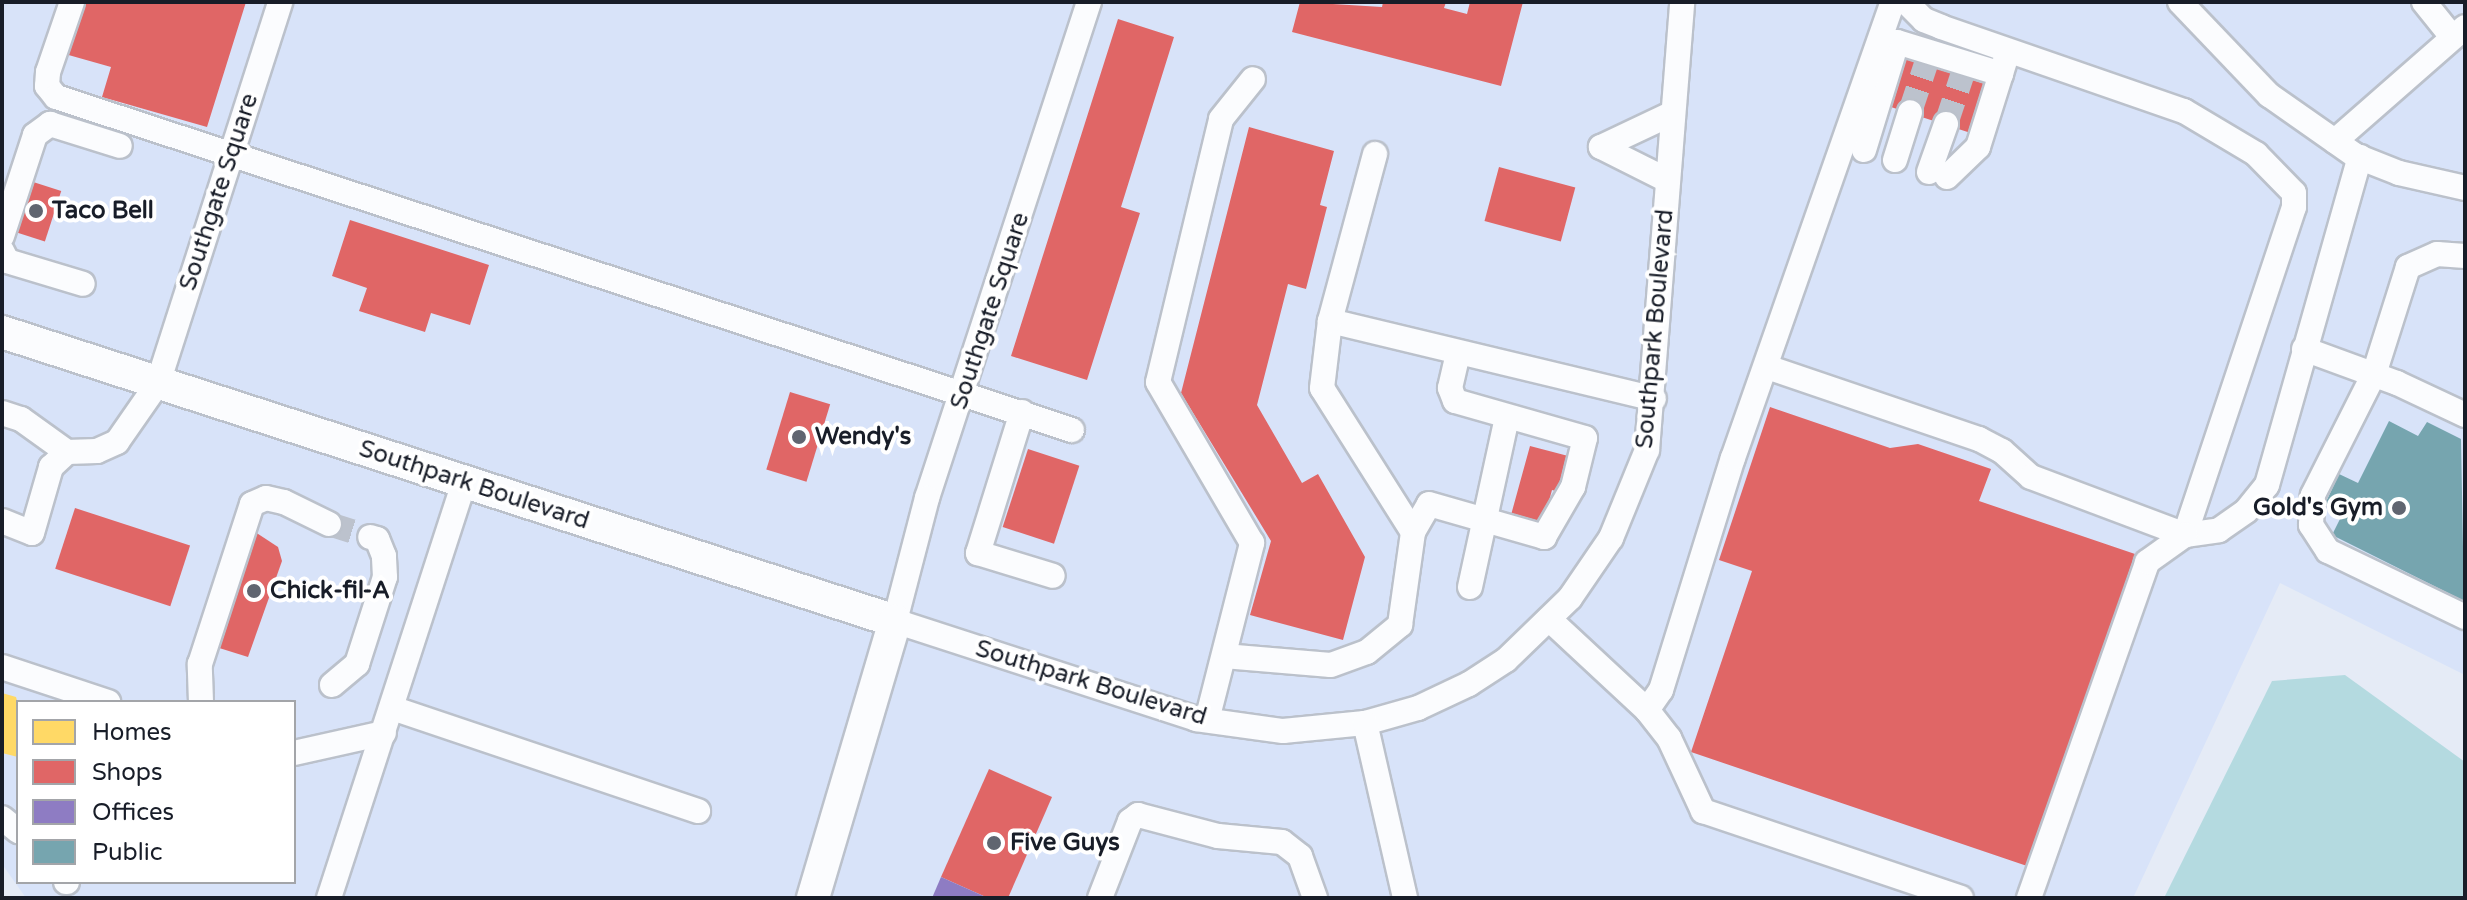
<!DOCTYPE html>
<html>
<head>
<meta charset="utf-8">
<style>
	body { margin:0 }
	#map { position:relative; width:2467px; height:900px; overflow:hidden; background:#e5ebf6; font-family:"Varela Round",sans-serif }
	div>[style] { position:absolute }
	.built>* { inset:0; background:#d8e3f9 }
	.water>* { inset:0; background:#b4dae0 }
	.homes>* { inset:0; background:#ffd966 }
	.shops>* { inset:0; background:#e06666; transform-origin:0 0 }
	.offices>* { inset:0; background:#8e7cc3 }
	.public>* { inset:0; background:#76a5af }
	.minor-tunnel>* { height:24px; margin-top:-12px; transform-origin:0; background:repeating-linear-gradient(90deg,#bcc2cd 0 24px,transparent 0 36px) }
	.roads { filter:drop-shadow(2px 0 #bbc1cb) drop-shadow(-2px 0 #bbc1cb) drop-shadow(0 2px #bbc1cb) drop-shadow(0 -2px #bbc1cb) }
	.minor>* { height:24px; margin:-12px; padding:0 12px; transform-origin:12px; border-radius:12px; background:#fbfcfe }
	.major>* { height:32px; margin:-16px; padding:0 16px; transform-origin:16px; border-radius:16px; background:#fbfcfe }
	.dots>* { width:22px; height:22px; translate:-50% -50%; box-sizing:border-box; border:4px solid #fff; border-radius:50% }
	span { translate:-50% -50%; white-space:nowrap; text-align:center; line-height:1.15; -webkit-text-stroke:8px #fff; paint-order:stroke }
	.street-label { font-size:24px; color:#181d28 }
	.poi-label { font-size:24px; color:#181d28; font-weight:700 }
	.left { translate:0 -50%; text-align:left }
	.right { translate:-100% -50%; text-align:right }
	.frame { position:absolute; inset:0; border:4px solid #181d28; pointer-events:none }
	.legend { position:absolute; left:16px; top:700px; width:280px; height:184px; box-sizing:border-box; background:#fff; border:2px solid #a3a5a9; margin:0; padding:10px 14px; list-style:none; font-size:24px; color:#181d28 }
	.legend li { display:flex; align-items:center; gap:16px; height:40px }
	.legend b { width:40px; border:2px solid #a3a5a9 }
</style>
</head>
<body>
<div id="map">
	<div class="built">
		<i style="clip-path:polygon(evenodd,2px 2px,2465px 2px,2465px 675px,2280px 583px,2133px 898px,26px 898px,2px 864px,2px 2px,18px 702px,294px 702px,294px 882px,18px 882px,18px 702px)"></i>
	</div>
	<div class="water">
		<i style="clip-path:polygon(2345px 675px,2465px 762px,2465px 898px,2164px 898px,2272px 681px)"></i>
	</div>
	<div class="homes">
		<i style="clip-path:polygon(2px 693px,16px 697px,18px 704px,18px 757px,2px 753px)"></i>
	</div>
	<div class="shops">
		<i style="clip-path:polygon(82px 2px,246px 2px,207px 127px,102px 97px,111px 67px,65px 54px)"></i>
		<i style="clip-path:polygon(1300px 2px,1382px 7px,1383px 2px,1446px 2px,1444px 8px,1467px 14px,1470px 2px,1523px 2px,1501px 86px,1292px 32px)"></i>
		<i style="clip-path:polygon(1118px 19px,1174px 37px,1121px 207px,1140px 213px,1087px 380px,1011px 356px)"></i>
		<i style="left:1899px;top:56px;width:96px;height:51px;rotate:18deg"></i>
		<i style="clip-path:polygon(1249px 127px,1334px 151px,1320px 205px,1327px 207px,1306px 289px,1288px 284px,1257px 405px,1302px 483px,1318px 474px,1365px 557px,1343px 640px,1250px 615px,1271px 541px,1181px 393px)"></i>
		<i style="left:1499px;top:167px;width:79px;height:56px;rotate:15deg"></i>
		<i style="left:27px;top:180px;width:36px;height:53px;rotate:18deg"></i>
		<i style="clip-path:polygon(350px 220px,489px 265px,470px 325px,431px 313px,425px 332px,359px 311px,367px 288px,332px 276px)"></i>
		<i style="left:790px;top:392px;width:42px;height:81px;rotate:17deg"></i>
		<i style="clip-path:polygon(1770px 407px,1890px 448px,1918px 444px,1991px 469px,1979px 501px,2135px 554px,2030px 867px,1691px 752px,1752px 571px,1719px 560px)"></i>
		<i style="clip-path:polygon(1530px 446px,1572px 457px,1563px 493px,1552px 490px,1543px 523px,1511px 515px)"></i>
		<i style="left:1028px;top:449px;width:54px;height:82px;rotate:18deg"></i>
		<i style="left:75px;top:508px;width:121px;height:64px;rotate:18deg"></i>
		<i style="clip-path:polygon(252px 530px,278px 547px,282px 561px,248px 657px,216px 647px)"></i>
		<i style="clip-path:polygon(989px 769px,1052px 797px,1008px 898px,988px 898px,941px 877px)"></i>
	</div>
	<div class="offices">
		<i style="clip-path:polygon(941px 877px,988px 898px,932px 898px)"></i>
	</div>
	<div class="public">
		<i style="clip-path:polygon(2389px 421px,2418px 436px,2427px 422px,2461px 439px,2464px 601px,2332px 535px,2343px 513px,2325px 504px,2339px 474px,2358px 483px)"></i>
	</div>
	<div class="minor-tunnel">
		<i style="left:1910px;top:112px;width:51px;rotate:-71.6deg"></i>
		<i style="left:1946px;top:124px;width:51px;rotate:-71.6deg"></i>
		<i style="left:329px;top:524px;width:43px;rotate:17.6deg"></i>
	</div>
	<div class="roads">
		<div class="minor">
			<i style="left:72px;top:2px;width:74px;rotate:108.9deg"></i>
			<i style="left:48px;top:72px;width:14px;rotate:94deg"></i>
			<i style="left:47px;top:86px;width:14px;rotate:51deg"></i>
			<i style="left:56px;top:97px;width:1069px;rotate:18.15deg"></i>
			<i style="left:1089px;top:2px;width:522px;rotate:108.09deg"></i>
			<i style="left:927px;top:498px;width:127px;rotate:104.6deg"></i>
			<i style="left:895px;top:621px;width:317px;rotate:18deg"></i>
			<i style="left:1196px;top:719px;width:88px;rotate:7.9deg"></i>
			<i style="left:1283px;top:731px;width:82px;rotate:-5.6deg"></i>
			<i style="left:1365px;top:723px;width:55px;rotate:-15.8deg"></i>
			<i style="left:1418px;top:708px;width:56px;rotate:-25.2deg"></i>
			<i style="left:1469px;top:684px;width:44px;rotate:-33deg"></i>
			<i style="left:1506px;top:660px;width:89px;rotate:-44.1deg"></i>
			<i style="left:1570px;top:598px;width:73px;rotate:-55.7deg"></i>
			<i style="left:1611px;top:538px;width:95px;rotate:-67.8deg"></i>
			<i style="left:1647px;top:450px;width:449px;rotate:-85.5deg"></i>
			<i style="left:1906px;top:2px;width:25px;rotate:45deg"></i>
			<i style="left:1924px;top:20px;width:18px;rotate:22deg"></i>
			<i style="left:1941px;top:27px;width:257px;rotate:19.1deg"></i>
			<i style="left:2184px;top:111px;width:84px;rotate:30.8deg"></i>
			<i style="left:2256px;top:154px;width:54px;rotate:45.7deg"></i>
			<i style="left:2294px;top:193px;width:14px;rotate:90deg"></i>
			<i style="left:2294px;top:207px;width:346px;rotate:108.4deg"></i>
			<i style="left:2185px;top:535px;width:34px;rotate:-8deg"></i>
			<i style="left:2219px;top:530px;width:33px;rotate:-35deg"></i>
			<i style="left:2246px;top:511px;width:33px;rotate:-51deg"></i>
			<i style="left:2267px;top:485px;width:341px;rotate:-74.2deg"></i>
			<i style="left:2180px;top:2px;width:129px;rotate:46.3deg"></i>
			<i style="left:2269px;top:95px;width:106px;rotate:35deg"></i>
			<i style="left:2356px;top:156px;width:46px;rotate:21.6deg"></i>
			<i style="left:2399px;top:173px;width:68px;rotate:12.8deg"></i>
			<i style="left:2424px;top:2px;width:45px;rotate:51.3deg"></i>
			<i style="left:2335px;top:141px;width:173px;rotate:-41.2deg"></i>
			<i style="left:1864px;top:150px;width:113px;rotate:-73deg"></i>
			<i style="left:1897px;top:42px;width:109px;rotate:17.1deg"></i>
			<i style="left:1895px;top:160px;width:50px;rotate:-72.6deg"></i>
			<i style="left:1929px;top:172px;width:51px;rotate:-70.5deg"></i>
			<i style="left:1947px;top:177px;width:43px;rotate:-44.1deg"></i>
			<i style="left:1978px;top:147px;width:90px;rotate:-72.6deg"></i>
			<i style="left:1667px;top:180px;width:74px;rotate:-153.4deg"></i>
			<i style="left:1601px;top:147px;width:77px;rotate:-25.2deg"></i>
			<i style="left:2px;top:236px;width:106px;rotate:-71.9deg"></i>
			<i style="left:35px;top:135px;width:19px;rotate:-36deg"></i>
			<i style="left:50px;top:124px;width:73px;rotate:17.4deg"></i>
			<i style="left:2px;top:251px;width:11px;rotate:63deg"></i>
			<i style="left:7px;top:261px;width:79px;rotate:16.8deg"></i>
			<i style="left:2465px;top:256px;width:28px;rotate:-176deg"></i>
			<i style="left:2437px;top:254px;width:32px;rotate:156deg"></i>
			<i style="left:2408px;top:267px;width:112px;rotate:107.6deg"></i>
			<i style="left:2374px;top:374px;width:136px;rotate:116.8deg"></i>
			<i style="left:2313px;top:495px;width:30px;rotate:94deg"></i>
			<i style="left:2311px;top:525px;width:31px;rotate:57deg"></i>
			<i style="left:2328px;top:551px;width:152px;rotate:25.7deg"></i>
			<i style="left:1330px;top:321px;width:333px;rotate:13.5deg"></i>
			<i style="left:2304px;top:349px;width:99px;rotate:20.1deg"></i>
			<i style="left:2397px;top:383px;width:75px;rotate:25.2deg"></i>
			<i style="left:1767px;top:367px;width:224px;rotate:18.8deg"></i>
			<i style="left:1979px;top:439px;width:26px;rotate:28deg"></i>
			<i style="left:2002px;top:451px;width:39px;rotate:42deg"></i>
			<i style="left:2031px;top:477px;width:165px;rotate:20.6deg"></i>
			<i style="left:1022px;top:412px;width:148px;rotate:107.3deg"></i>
			<i style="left:978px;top:553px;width:78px;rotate:17deg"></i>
			<i style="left:2px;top:413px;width:20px;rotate:18deg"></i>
			<i style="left:21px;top:419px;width:57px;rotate:35.7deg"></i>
			<i style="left:2px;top:521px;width:32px;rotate:22deg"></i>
			<i style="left:32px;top:533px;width:69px;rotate:-73.9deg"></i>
			<i style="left:51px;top:467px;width:22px;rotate:-43deg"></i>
			<i style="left:67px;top:452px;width:30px;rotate:-2deg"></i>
			<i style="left:97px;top:451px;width:22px;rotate:-24deg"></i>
			<i style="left:117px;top:442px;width:72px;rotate:-55.2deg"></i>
			<i style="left:158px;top:383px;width:400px;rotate:-72.2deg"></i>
			<i style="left:1413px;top:532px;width:32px;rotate:-60deg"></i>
			<i style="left:1429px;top:504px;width:120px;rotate:16deg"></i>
			<i style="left:1544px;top:537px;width:58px;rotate:-59.9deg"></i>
			<i style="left:1573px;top:487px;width:50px;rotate:-76.2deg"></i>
			<i style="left:1585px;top:438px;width:135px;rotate:-164.1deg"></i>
			<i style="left:1455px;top:401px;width:14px;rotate:-111deg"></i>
			<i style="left:1450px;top:388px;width:36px;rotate:-77deg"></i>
			<i style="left:1470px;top:587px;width:173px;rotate:-77.7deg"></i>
			<i style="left:1549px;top:619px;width:134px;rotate:42.9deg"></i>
			<i style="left:1647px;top:710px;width:36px;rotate:52deg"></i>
			<i style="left:1669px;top:738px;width:81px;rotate:65deg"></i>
			<i style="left:1703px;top:811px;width:272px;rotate:18.6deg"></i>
			<i style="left:1224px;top:656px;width:107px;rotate:4.8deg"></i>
			<i style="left:1331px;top:665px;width:38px;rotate:-20deg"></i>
			<i style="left:1367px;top:652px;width:43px;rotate:-39.3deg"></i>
			<i style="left:1400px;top:625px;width:94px;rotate:-82deg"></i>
			<i style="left:1413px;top:532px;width:170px;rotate:-122.3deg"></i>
			<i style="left:1322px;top:388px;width:67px;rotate:-83.2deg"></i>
			<i style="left:1330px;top:321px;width:173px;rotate:-74.9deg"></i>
			<i style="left:2px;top:667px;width:112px;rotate:18.3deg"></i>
			<i style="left:332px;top:685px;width:33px;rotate:-40deg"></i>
			<i style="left:357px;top:664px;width:91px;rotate:-72.2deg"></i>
			<i style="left:385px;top:577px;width:21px;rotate:-93deg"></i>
			<i style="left:384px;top:556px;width:18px;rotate:-112deg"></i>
			<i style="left:377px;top:539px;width:7px;rotate:-164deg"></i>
			<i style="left:201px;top:702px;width:38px;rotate:-92deg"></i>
			<i style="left:200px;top:664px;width:168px;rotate:-72deg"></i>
			<i style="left:252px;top:504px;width:15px;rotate:-23deg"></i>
			<i style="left:266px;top:498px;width:18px;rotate:13deg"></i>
			<i style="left:284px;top:502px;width:50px;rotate:26.1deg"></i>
			<i style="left:392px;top:708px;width:323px;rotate:18.6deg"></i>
			<i style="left:1647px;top:710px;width:24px;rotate:-55deg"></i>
			<i style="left:1661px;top:690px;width:243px;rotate:-72.8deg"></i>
			<i style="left:1733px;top:458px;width:483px;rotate:-70.7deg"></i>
			<i style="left:1207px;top:720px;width:183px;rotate:-75.7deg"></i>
			<i style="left:1252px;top:543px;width:186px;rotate:-120.3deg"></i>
			<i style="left:1158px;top:382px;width:270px;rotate:-76.5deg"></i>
			<i style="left:1221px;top:119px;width:51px;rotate:-51.3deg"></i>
			<i style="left:1365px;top:723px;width:180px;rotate:77.1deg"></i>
			<i style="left:294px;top:753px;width:92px;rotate:-12.5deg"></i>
			<i style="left:2px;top:818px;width:21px;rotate:39deg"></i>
			<i style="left:66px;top:882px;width:1px"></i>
			<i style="left:329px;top:898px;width:437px;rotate:-72deg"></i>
			<i style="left:1100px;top:898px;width:83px;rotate:-68.7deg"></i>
			<i style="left:1130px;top:821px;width:10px;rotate:-37deg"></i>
			<i style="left:1138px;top:815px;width:83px;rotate:14.7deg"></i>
			<i style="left:1218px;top:836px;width:64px;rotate:5.4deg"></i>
			<i style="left:1282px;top:842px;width:23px;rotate:38deg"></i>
			<i style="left:1300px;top:856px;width:45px;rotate:70.3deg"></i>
			<i style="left:2029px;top:898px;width:356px;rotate:-70.6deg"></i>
			<i style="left:2147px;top:562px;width:47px;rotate:-35.4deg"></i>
		</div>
		<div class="major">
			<i style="left:2px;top:332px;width:939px;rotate:17.93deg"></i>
			<i style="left:895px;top:621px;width:289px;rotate:106.5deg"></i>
		</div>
	</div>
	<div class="dots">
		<i style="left:36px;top:211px;background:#606570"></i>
		<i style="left:799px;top:437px;background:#606570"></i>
		<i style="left:2399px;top:508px;background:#606570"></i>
		<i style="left:254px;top:591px;background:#606570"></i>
		<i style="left:994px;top:843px;background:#606570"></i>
	</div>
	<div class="street-label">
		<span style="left:219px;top:192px;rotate:-72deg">Southgate Square</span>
		<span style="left:990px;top:311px;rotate:-72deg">Southgate Square</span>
		<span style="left:1655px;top:329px;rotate:-85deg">Southpark Boulevard</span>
		<span style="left:474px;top:485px;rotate:18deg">Southpark Boulevard</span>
		<span style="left:1091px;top:683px;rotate:17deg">Southpark Boulevard</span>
	</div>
	<div class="poi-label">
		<span class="left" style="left:52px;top:211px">Taco Bell</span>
		<span class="left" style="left:815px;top:437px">Wendy's</span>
		<span class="right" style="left:2383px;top:508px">Gold's Gym</span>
		<span class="left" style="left:270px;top:591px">Chick-fil-A</span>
		<span class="left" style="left:1010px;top:843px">Five Guys</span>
	</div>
	<div class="frame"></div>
	<ul class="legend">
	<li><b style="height:22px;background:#ffd966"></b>Homes</li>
	<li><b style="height:22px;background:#e06666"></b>Shops</li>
	<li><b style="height:22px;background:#8e7cc3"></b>Offices</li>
	<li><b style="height:22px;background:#76a5af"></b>Public</li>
	</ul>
</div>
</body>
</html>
